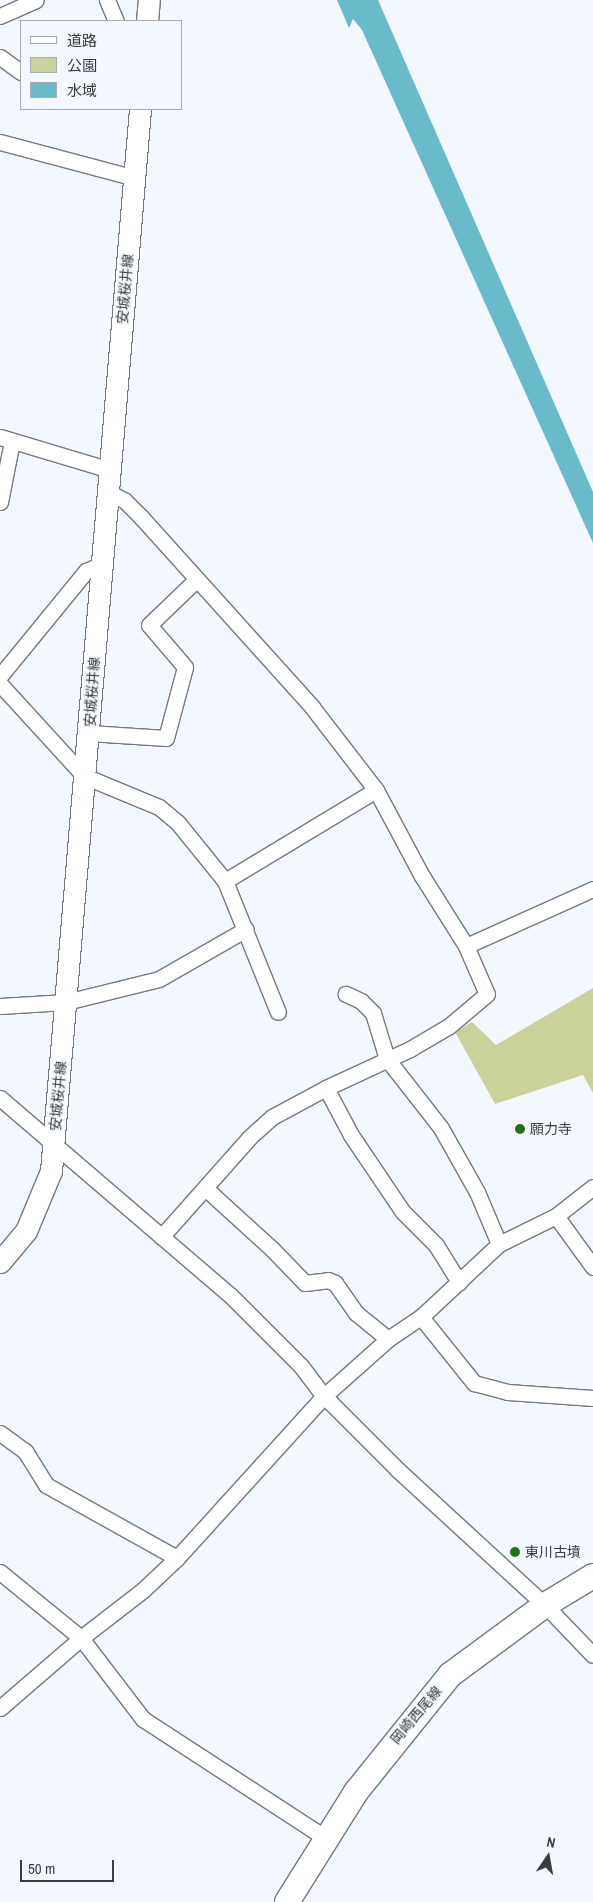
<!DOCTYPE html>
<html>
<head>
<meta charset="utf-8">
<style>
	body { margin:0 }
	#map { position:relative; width:593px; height:1902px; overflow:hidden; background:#f3f8fe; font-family:"Archivo Narrow","Noto Sans JP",sans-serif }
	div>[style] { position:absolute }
	.green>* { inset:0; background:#cbd299 }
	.water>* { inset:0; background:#69bbcc }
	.roads { filter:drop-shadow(1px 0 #75797f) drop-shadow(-1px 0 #75797f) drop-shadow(0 1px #75797f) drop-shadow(0 -1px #75797f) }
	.street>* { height:15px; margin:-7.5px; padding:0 7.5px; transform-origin:7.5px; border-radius:7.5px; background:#fff }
	.secondary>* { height:21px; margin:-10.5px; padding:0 10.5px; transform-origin:10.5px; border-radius:10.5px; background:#fff }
	.primary>* { height:24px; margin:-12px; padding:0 12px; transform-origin:12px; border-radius:12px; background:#fff }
	.dots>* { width:14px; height:14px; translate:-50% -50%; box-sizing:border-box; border:2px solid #f3f8fe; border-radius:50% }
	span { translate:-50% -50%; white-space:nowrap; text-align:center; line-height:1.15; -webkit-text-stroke:4px #f3f8fe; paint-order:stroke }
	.street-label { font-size:14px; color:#3a3c3e }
	.poi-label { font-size:14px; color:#3a3c3e }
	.left { translate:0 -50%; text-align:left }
	.legend { position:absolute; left:20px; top:20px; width:162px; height:90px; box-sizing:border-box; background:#f3f8fe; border:1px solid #a9adb1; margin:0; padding:6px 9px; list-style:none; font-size:15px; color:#3a3c3e }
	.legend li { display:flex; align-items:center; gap:10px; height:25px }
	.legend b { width:25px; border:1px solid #a9adb1 }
	.north { position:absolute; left:523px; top:1832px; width:50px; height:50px; -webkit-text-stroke:4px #f3f8fe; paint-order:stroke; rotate:12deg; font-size:14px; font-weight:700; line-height:20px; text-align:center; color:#3a3c3e }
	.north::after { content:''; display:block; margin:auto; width:18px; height:22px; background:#3a3c3e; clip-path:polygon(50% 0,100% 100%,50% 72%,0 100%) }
	.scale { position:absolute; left:20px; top:1860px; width:94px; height:22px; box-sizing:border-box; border:2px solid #3a3c3e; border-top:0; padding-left:6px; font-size:15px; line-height:18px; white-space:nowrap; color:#3a3c3e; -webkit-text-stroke:4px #f3f8fe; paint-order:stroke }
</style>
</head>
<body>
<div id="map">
	<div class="green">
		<i style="clip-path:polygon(593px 988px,593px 1093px,583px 1075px,495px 1104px,455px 1032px,472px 1022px,496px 1045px)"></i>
	</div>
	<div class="water">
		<i style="clip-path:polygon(337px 0,378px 0,593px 492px,593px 543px,362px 30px,353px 19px,349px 28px)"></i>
	</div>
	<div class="roads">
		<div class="street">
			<i style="left:107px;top:0;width:23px;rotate:67deg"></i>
			<i style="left:0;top:16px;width:39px;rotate:-24deg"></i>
			<i style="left:0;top:57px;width:26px;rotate:36deg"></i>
			<i style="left:0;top:142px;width:140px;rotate:14.9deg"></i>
			<i style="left:0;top:437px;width:115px;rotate:16.7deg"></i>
			<i style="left:108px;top:492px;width:18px;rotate:27deg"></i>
			<i style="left:124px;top:500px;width:25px;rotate:45deg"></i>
			<i style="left:142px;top:518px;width:254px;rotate:48deg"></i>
			<i style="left:312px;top:707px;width:105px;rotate:52.4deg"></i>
			<i style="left:376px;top:790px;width:98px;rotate:61.9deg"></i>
			<i style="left:422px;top:876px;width:83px;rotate:57.8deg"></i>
			<i style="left:466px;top:946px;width:52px;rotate:66.4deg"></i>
			<i style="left:487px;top:994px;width:50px;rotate:139.9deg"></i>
			<i style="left:449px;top:1026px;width:45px;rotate:149.5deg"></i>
			<i style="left:410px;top:1049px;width:93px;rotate:155.1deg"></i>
			<i style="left:326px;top:1088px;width:61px;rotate:151.8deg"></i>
			<i style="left:272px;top:1117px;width:31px;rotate:138deg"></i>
			<i style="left:249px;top:1138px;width:132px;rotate:131.6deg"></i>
			<i style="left:0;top:502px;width:62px;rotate:-78.9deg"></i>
			<i style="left:0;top:676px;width:136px;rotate:-50.7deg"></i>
			<i style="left:86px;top:571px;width:17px;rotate:-24deg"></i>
			<i style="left:0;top:684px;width:125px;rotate:47.6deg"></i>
			<i style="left:84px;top:776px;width:81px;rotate:22.5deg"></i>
			<i style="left:159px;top:807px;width:25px;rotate:40deg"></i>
			<i style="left:178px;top:823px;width:75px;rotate:51deg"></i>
			<i style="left:225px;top:881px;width:141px;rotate:68deg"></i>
			<i style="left:89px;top:733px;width:77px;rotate:3.7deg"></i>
			<i style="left:166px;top:738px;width:73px;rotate:-75deg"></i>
			<i style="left:185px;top:667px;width:55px;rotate:-130.6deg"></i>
			<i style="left:149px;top:625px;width:65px;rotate:-43.8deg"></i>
			<i style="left:225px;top:881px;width:176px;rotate:-31.1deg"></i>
			<i style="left:466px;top:946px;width:139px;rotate:-24.2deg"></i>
			<i style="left:0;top:1006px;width:66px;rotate:-3.5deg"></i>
			<i style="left:66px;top:1002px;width:96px;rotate:-13.9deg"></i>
			<i style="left:159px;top:979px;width:100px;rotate:-29.9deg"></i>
			<i style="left:326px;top:1088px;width:53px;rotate:62deg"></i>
			<i style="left:351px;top:1135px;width:93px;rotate:56deg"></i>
			<i style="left:403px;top:1212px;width:47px;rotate:45deg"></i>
			<i style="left:436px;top:1245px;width:44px;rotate:58.1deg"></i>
			<i style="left:0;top:1098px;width:304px;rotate:40.6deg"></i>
			<i style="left:231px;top:1296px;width:99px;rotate:45deg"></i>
			<i style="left:301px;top:1366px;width:38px;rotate:53deg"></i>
			<i style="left:324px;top:1396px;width:105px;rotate:45deg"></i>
			<i style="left:398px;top:1470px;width:200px;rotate:42.6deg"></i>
			<i style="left:545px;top:1605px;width:69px;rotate:46.2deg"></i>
			<i style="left:205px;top:1188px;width:91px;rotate:42.3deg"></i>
			<i style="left:272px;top:1249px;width:47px;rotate:45.9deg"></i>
			<i style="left:305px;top:1283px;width:23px;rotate:-7deg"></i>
			<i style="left:328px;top:1280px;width:8px;rotate:23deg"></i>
			<i style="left:335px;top:1283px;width:37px;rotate:55deg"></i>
			<i style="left:356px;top:1313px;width:41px;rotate:39.1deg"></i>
			<i style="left:556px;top:1216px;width:63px;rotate:54deg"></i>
			<i style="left:499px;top:1244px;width:64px;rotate:-26.2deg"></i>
			<i style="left:556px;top:1216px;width:47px;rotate:-38.1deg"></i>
			<i style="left:421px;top:1317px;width:85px;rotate:51.2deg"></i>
			<i style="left:474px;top:1383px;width:35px;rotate:15deg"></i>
			<i style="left:508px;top:1392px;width:85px;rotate:4deg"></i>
			<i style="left:0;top:1433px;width:31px;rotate:36deg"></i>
			<i style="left:25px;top:1451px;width:40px;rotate:58deg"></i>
			<i style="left:46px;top:1485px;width:150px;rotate:29.1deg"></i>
			<i style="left:0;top:1572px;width:104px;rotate:39.2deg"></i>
			<i style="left:81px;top:1638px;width:102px;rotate:52.6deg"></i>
			<i style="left:143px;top:1719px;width:220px;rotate:33.1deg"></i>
			<i style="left:0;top:1708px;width:107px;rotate:-40.8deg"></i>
			<i style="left:81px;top:1638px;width:78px;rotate:-37.7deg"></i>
			<i style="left:143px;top:1590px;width:47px;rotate:-43.3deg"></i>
			<i style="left:177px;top:1558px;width:219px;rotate:-47.8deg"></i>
			<i style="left:324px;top:1396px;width:86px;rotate:-41.7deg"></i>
			<i style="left:388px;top:1339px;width:40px;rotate:-34deg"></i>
			<i style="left:421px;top:1317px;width:107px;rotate:-43.1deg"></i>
			<i style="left:499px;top:1244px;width:56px;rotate:-112.9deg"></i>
			<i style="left:477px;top:1192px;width:73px;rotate:-119.4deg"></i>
			<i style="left:441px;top:1128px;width:88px;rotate:-128deg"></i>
			<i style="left:387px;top:1059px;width:48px;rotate:-106.9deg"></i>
			<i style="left:373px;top:1013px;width:17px;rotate:-135deg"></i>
			<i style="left:361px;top:1001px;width:17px;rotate:-155deg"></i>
		</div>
		<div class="secondary">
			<i style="left:147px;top:21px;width:21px;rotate:-85deg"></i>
			<i style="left:0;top:1262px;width:40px;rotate:-50deg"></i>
			<i style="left:26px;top:1231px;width:65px;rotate:-67.4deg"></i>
			<i style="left:51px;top:1171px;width:1066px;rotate:-85.21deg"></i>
		</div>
		<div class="primary">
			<i style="left:287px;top:1902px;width:130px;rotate:-57.9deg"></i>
			<i style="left:356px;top:1792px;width:150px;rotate:-51.2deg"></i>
			<i style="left:450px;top:1675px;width:118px;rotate:-36.4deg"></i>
			<i style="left:545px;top:1605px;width:56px;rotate:-31.1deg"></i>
		</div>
	</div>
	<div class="dots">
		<i style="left:520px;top:1129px;background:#21721a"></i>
		<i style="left:515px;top:1552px;background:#21721a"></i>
	</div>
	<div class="street-label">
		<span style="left:125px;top:289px;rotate:-85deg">安城桜井線</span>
		<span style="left:92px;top:692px;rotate:-86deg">安城桜井線</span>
		<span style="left:58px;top:1096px;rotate:-85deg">安城桜井線</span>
		<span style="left:416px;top:1715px;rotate:-50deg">岡崎西尾線</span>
	</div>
	<div class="poi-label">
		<span class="left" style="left:530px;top:1129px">願力寺</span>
		<span class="left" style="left:525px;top:1552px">東川古墳</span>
	</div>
	<ul class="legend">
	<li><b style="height:6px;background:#fff"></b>道路</li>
	<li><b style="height:14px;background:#cbd299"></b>公園</li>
	<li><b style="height:14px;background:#69bbcc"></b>水域</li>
	</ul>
	<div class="north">N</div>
	<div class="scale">50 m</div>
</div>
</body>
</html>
